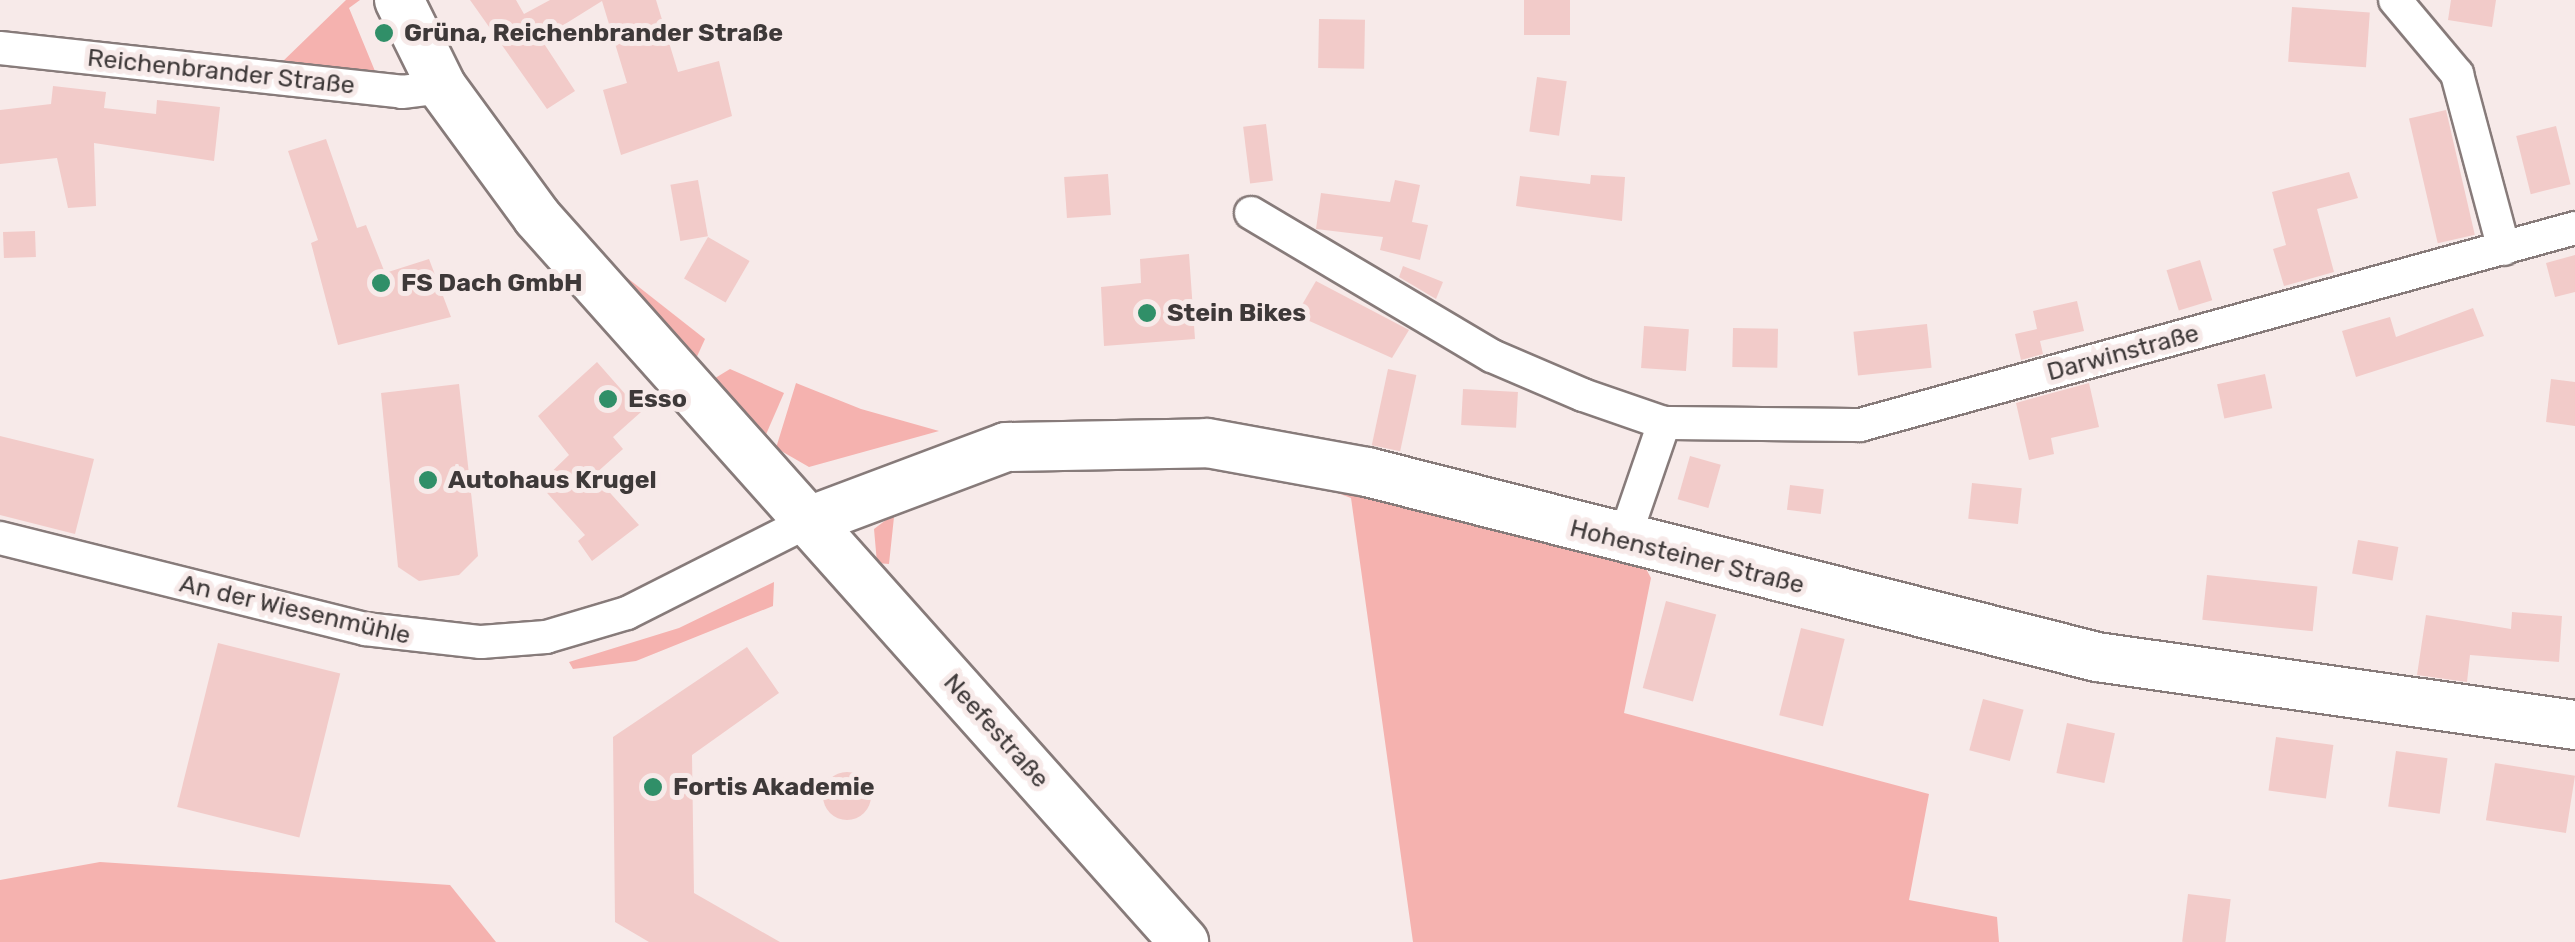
<!DOCTYPE html>
<html>
<head>
<meta charset="utf-8">
<style>
	body { margin:0 }
	#map { position:relative; width:2575px; height:942px; overflow:hidden; background:#f7eae9; font-family:Rubik,sans-serif }
	div>[style] { position:absolute }
	.green>* { inset:0; background:#f5b2af }
	.building>* { inset:0; background:#f2cbc9; transform-origin:0 0 }
	.round { border-radius:50% }
	.roads { filter:drop-shadow(2px 0 #877b7a) drop-shadow(-2px 0 #877b7a) drop-shadow(0 2px #877b7a) drop-shadow(0 -2px #877b7a) }
	.minor>* { height:32px; margin:-16px; padding:0 16px; transform-origin:16px; border-radius:16px; background:#fff }
	.secondary>* { height:48px; margin:-24px; padding:0 24px; transform-origin:24px; border-radius:24px; background:#fff }
	.dots>* { width:28px; height:28px; translate:-50% -50%; box-sizing:border-box; border:5px solid #f7eae9; border-radius:50% }
	span { translate:-50% -50%; white-space:nowrap; text-align:center; line-height:1.15; -webkit-text-stroke:10px #f7eae9; paint-order:stroke }
	.poi-label { font-size:25px; color:#3e3939; font-weight:700 }
	.left { translate:0 -50%; text-align:left }
	.street-label { font-size:25px; color:#3e3939 }
</style>
</head>
<body>
<div id="map">
	<div class="green">
		<i style="clip-path:polygon(346px 0,360px 0,349px 8px,377px 76px,279px 65px)"></i>
		<i style="clip-path:polygon(593px 251px,705px 339px,694px 363px)"></i>
		<i style="clip-path:polygon(730px 369px,784px 393px,764px 439px,712px 380px)"></i>
		<i style="clip-path:polygon(796px 383px,861px 409px,939px 431px,809px 467px,776px 448px)"></i>
		<i style="clip-path:polygon(1133px 455px,1344px 481px,1644px 565px,1651px 578px,1624px 713px,1929px 794px,1909px 900px,1997px 917px,1999px 942px,1413px 942px,1351px 498px,1314px 484px,1178px 464px,1079px 462px,999px 475px,919px 505px,894px 517px,889px 564px,877px 563px,874px 529px,911px 501px,1037px 461px)"></i>
		<i style="clip-path:polygon(774px 582px,773px 606px,636px 661px,573px 669px,569px 662px,679px 628px)"></i>
		<i style="clip-path:polygon(100px 862px,450px 885px,496px 942px,0 942px,0 880px)"></i>
	</div>
	<div class="building">
		<i style="clip-path:polygon(470px 0,516px 0,524px 14px,550px 0,656px 0,678px 72px,719px 61px,732px 116px,621px 155px,603px 90px,627px 83px,602px 1px,541px 39px,575px 91px,547px 109px)"></i>
		<i style="left:1524px;top:0;width:46px;height:35px"></i>
		<i style="clip-path:polygon(2451px 0,2496px 0,2492px 27px,2448px 20px)"></i>
		<i style="left:2292px;top:7px;width:78px;height:55px;rotate:4deg"></i>
		<i style="left:1319px;top:19px;width:46px;height:49px;rotate:1deg"></i>
		<i style="left:1537px;top:77px;width:30px;height:55px;rotate:8deg"></i>
		<i style="clip-path:polygon(53px 86px,106px 92px,104px 108px,156px 114px,157px 100px,220px 107px,214px 161px,94px 143px,96px 206px,68px 208px,57px 158px,0 164px,0 110px,51px 104px)"></i>
		<i style="left:2446px;top:110px;width:128px;height:38px;rotate:77deg"></i>
		<i style="left:1266px;top:124px;width:57px;height:23px;rotate:83deg"></i>
		<i style="left:2556px;top:126px;width:60px;height:41px;rotate:76deg"></i>
		<i style="clip-path:polygon(326px 139px,357px 228px,366px 225px,385px 273px,429px 259px,451px 317px,338px 345px,311px 243px,318px 240px,288px 151px)"></i>
		<i style="clip-path:polygon(2349px 172px,2358px 198px,2317px 209px,2334px 272px,2284px 286px,2273px 249px,2286px 245px,2272px 192px)"></i>
		<i style="left:1108px;top:174px;width:41px;height:44px;rotate:86deg"></i>
		<i style="clip-path:polygon(1591px 175px,1625px 177px,1622px 221px,1516px 206px,1520px 176px,1590px 184px)"></i>
		<i style="left:698px;top:180px;width:57px;height:28px;rotate:80deg"></i>
		<i style="clip-path:polygon(1395px 180px,1420px 185px,1412px 222px,1428px 225px,1420px 260px,1380px 250px,1383px 237px,1316px 229px,1321px 193px,1390px 202px)"></i>
		<i style="left:35px;top:231px;width:26px;height:32px;rotate:88deg"></i>
		<i style="left:708px;top:237px;width:48px;height:48px;rotate:30deg"></i>
		<i style="clip-path:polygon(1189px 254px,1195px 339px,1104px 346px,1101px 287px,1141px 283px,1140px 259px)"></i>
		<i style="clip-path:polygon(2575px 255px,2575px 292px,2555px 297px,2546px 263px)"></i>
		<i style="left:2200px;top:260px;width:42px;height:35px;rotate:73deg"></i>
		<i style="clip-path:polygon(1403px 266px,1443px 282px,1436px 299px,1399px 277px)"></i>
		<i style="clip-path:polygon(1316px 281px,1409px 330px,1392px 358px,1296px 315px)"></i>
		<i style="clip-path:polygon(2077px 301px,2084px 331px,2040px 341px,2043px 354px,2021px 360px,2015px 334px,2037px 329px,2033px 311px)"></i>
		<i style="clip-path:polygon(2473px 308px,2484px 336px,2356px 377px,2342px 331px,2390px 317px,2396px 337px)"></i>
		<i style="left:1927px;top:324px;width:44px;height:74px;rotate:84deg"></i>
		<i style="left:1644px;top:326px;width:45px;height:42px;rotate:4deg"></i>
		<i style="left:1733px;top:328px;width:45px;height:39px;rotate:1deg"></i>
		<i style="clip-path:polygon(597px 362px,641px 412px,613px 437px,623px 449px,594px 475px,639px 525px,592px 561px,578px 541px,585px 535px,539px 484px,569px 455px,538px 416px)"></i>
		<i style="left:1388px;top:369px;width:29px;height:78px;rotate:12deg"></i>
		<i style="left:2265px;top:374px;width:35px;height:49px;rotate:78deg"></i>
		<i style="clip-path:polygon(2551px 379px,2575px 382px,2575px 426px,2546px 422px)"></i>
		<i style="clip-path:polygon(2089px 383px,2099px 427px,2051px 438px,2054px 454px,2029px 460px,2016px 403px)"></i>
		<i style="clip-path:polygon(459px 384px,478px 556px,459px 575px,419px 581px,398px 567px,381px 393px)"></i>
		<i style="left:1463px;top:389px;width:55px;height:36px;rotate:3deg"></i>
		<i style="clip-path:polygon(0 436px,94px 459px,75px 534px,0 515px)"></i>
		<i style="left:1690px;top:456px;width:32px;height:45px;rotate:16deg"></i>
		<i style="left:1972px;top:483px;width:50px;height:36px;rotate:6deg"></i>
		<i style="left:1790px;top:485px;width:34px;height:25px;rotate:7deg"></i>
		<i style="left:2358px;top:540px;width:41px;height:34px;rotate:10deg"></i>
		<i style="left:2207px;top:575px;width:111px;height:45px;rotate:6deg"></i>
		<i style="left:1666px;top:601px;width:52px;height:90px;rotate:15deg"></i>
		<i style="clip-path:polygon(2512px 612px,2562px 616px,2559px 662px,2470px 655px,2467px 682px,2417px 675px,2426px 615px,2511px 629px)"></i>
		<i style="left:1801px;top:628px;width:45px;height:90px;rotate:14deg"></i>
		<i style="left:218px;top:643px;width:126px;height:169px;rotate:14deg"></i>
		<i style="clip-path:polygon(747px 647px,779px 693px,692px 755px,694px 893px,780px 942px,649px 942px,615px 922px,613px 737px)"></i>
		<i style="left:1983px;top:699px;width:42px;height:53px;rotate:15deg"></i>
		<i style="left:2067px;top:723px;width:49px;height:51px;rotate:12deg"></i>
		<i style="left:2276px;top:737px;width:58px;height:54px;rotate:8deg"></i>
		<i style="left:2396px;top:751px;width:52px;height:56px;rotate:8deg"></i>
		<i style="left:2495px;top:763px;width:81px;height:58px;rotate:9deg"></i>
		<i class="round" style="left:823px;top:772px;width:48px;height:48px"></i>
		<i style="left:2188px;top:894px;width:43px;height:48px;rotate:7deg"></i>
	</div>
	<div class="roads">
		<div class="minor">
			<i style="left:2395px;top:0;width:97px;rotate:50deg"></i>
			<i style="left:2457px;top:74px;width:181px;rotate:75deg"></i>
			<i style="left:0;top:48px;width:404px;rotate:6.2deg"></i>
			<i style="left:402px;top:92px;width:40px;rotate:-7.1deg"></i>
			<i style="left:1251px;top:213px;width:280px;rotate:30.7deg"></i>
			<i style="left:1492px;top:356px;width:99px;rotate:23.2deg"></i>
			<i style="left:1583px;top:395px;width:86px;rotate:19.1deg"></i>
			<i style="left:1664px;top:423px;width:196px;rotate:0.6deg"></i>
			<i style="left:1860px;top:425px;width:742px;rotate:-15.4deg"></i>
			<i style="left:0;top:538px;width:376px;rotate:14deg"></i>
			<i style="left:365px;top:629px;width:117px;rotate:6.4deg"></i>
			<i style="left:481px;top:642px;width:65px;rotate:-4.4deg"></i>
			<i style="left:546px;top:637px;width:84px;rotate:-16.5deg"></i>
			<i style="left:627px;top:613px;width:204px;rotate:-26.8deg"></i>
			<i style="left:1623px;top:542px;width:126px;rotate:-71deg"></i>
		</div>
		<div class="secondary">
			<i style="left:399px;top:0;width:97px;rotate:63.7deg"></i>
			<i style="left:442px;top:87px;width:161px;rotate:53.8deg"></i>
			<i style="left:537px;top:217px;width:972px;rotate:48.25deg"></i>
			<i style="left:809px;top:521px;width:210px;rotate:-20.6deg"></i>
			<i style="left:1006px;top:447px;width:201px;rotate:-1.1deg"></i>
			<i style="left:1207px;top:443px;width:163px;rotate:10.3deg"></i>
			<i style="left:1367px;top:472px;width:753px;rotate:14.22deg"></i>
			<i style="left:2097px;top:657px;width:483px;rotate:8.1deg"></i>
		</div>
	</div>
	<div class="dots">
		<i style="left:384px;top:33px;background:#308f68"></i>
		<i style="left:381px;top:283px;background:#308f68"></i>
		<i style="left:1147px;top:313px;background:#308f68"></i>
		<i style="left:608px;top:399px;background:#308f68"></i>
		<i style="left:428px;top:480px;background:#308f68"></i>
		<i style="left:653px;top:787px;background:#308f68"></i>
	</div>
	<div class="poi-label">
		<span class="left" style="left:404px;top:33px">Grüna, Reichenbrander Straße</span>
		<span class="left" style="left:401px;top:283px">FS Dach GmbH</span>
		<span class="left" style="left:1167px;top:313px">Stein Bikes</span>
		<span class="left" style="left:628px;top:399px">Esso</span>
		<span class="left" style="left:448px;top:480px">Autohaus Krugel</span>
		<span class="left" style="left:673px;top:787px">Fortis Akademie</span>
	</div>
	<div class="street-label">
		<span style="left:221px;top:72px;rotate:6deg">Reichenbrander Straße</span>
		<span style="left:2123px;top:353px;rotate:-15deg">Darwinstraße</span>
		<span style="left:1687px;top:557px;rotate:14deg">Hohensteiner Straße</span>
		<span style="left:295px;top:610px;rotate:13deg">An der Wiesenmühle</span>
		<span style="left:996px;top:731px;rotate:48deg">Neefestraße</span>
	</div>
</div>
</body>
</html>
